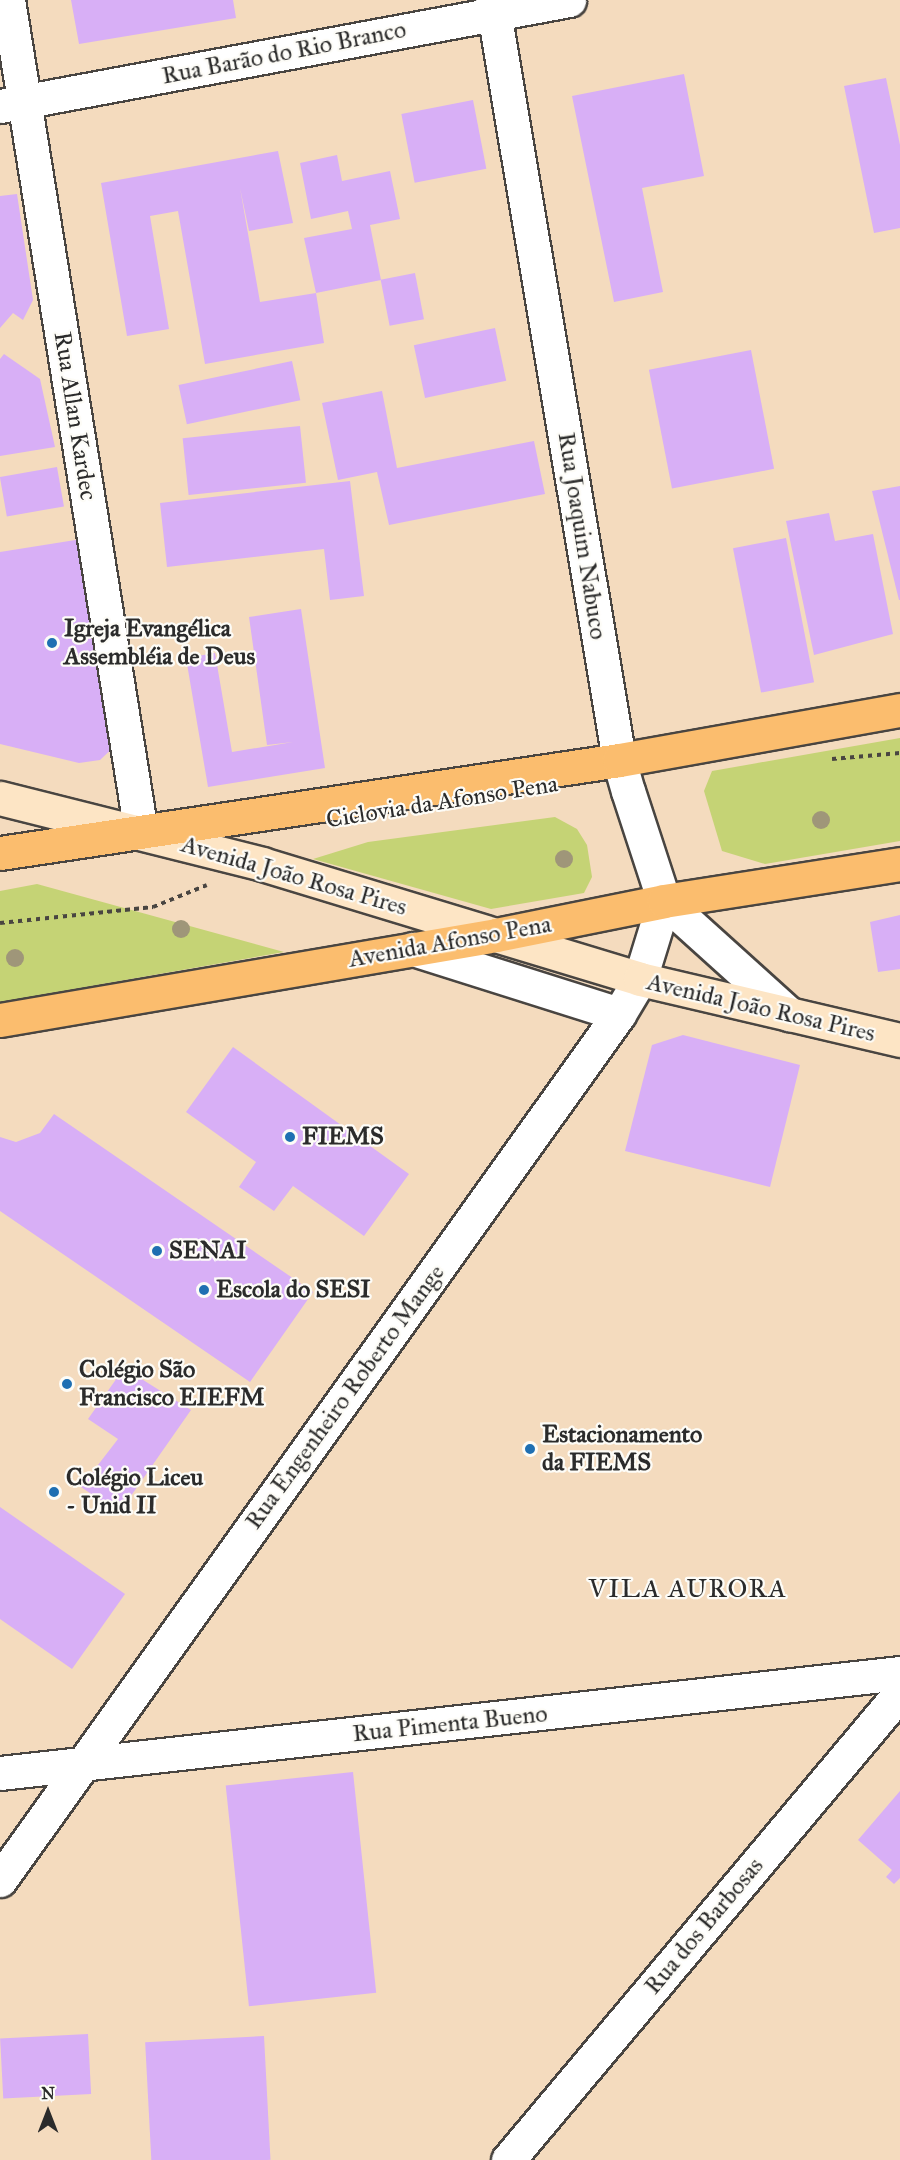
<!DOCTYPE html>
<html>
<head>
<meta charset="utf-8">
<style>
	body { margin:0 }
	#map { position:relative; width:900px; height:2160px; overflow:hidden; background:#f4dbbe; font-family:"IM FELL Great Primer",serif }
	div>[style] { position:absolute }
	.green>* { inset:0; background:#c5d375 }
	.building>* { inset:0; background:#d8aff6; transform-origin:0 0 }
	.path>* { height:4px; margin-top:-2px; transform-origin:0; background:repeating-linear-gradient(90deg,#494541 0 4.5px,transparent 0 9px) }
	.roads { filter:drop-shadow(2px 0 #494541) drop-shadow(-2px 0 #494541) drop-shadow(0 2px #494541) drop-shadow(0 -2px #494541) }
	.street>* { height:33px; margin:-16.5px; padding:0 16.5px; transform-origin:16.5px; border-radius:16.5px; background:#fff }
	.secondary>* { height:33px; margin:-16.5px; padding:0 16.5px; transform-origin:16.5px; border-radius:16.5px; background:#fde5c5 }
	.primary>* { height:33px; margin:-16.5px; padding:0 16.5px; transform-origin:16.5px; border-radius:16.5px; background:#fbbd6e }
	.trees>* { width:18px; height:18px; margin:-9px; border-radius:50%; background:#9f9679 }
	.dots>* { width:16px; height:16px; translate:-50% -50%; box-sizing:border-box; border:3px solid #fdfcf7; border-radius:50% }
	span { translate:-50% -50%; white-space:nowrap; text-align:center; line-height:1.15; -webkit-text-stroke:4.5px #fdfcf7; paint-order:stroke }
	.street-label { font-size:24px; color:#2b2b2b }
	.poi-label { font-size:24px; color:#2b2b2b; font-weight:700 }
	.left { translate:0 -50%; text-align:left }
	.neighbourhood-label { font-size:26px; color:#2b2b2b; letter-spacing:1.5px }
	.north { position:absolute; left:18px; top:2082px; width:60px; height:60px; -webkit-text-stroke:4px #fdfcf7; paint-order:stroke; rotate:0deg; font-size:16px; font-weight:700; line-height:24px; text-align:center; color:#2b2b2b }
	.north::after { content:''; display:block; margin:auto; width:21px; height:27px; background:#2b2b2b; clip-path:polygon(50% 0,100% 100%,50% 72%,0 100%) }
</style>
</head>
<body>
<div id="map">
	<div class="green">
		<i style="clip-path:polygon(900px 738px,900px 841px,765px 864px,722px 851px,704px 791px,712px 771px)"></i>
		<i style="clip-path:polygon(555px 817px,577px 829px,587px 845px,592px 877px,584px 893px,491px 909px,313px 859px,368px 842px)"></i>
		<i style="clip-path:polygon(37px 884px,284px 952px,0 1002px,0 891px)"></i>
	</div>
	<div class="building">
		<i style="clip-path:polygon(71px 0,233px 0,236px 18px,79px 44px)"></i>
		<i style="clip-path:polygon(684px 74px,704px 176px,642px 188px,663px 292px,614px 302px,572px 96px)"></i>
		<i style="clip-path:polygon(886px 78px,900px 145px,900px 228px,874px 233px,844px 86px)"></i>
		<i style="left:473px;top:100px;width:70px;height:73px;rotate:79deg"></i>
		<i style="clip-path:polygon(278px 151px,293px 223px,249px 231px,240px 188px,260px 302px,316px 293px,304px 238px,352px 229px,348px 211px,311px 219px,300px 163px,337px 155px,342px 181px,390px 171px,400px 219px,370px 225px,381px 280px,316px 293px,324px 343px,205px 364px,178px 211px,150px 216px,169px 329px,127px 336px,101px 183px)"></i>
		<i style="clip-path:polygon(17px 194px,33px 300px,23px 320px,13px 313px,0 328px,0 196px)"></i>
		<i style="left:415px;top:273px;width:47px;height:35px;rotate:79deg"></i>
		<i style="left:495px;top:328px;width:54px;height:83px;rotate:78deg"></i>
		<i style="left:751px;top:350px;width:121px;height:104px;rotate:79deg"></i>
		<i style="clip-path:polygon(4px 354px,40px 379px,55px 447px,0 456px,0 359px)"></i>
		<i style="left:292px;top:361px;width:40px;height:116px;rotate:78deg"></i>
		<i style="clip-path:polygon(382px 391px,397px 468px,534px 441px,545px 494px,389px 525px,377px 472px,338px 480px,322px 403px)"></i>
		<i style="left:300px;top:426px;width:57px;height:118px;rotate:84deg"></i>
		<i style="left:57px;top:467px;width:40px;height:58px;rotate:80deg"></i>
		<i style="clip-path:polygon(350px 481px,364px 596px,330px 600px,324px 549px,167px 567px,160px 503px)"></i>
		<i style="clip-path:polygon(900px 486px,900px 600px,899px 600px,872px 491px)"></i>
		<i style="clip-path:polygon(829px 513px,835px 541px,873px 534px,893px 634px,814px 655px,786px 521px)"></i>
		<i style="clip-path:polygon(88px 538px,116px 745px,100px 760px,79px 763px,0 744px,0 552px)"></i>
		<i style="left:786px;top:538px;width:147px;height:54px;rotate:79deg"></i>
		<i style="clip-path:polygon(301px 609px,325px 768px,208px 787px,186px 658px,215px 653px,232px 752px,293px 742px,267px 745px,249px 617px)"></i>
		<i style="clip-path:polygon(900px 915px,900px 969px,878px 972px,870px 922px)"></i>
		<i style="clip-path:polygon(683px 1035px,800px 1065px,770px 1187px,625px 1151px,652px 1045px)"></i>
		<i style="clip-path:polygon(233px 1047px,409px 1174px,364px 1236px,293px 1186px,274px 1211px,239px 1187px,256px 1162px,186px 1112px)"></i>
		<i style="clip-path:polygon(54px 1114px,313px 1292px,250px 1382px,0 1211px,0 1137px,16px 1142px,40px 1133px)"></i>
		<i style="clip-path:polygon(124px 1368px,191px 1410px,119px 1513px,81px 1487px,118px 1439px,88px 1419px)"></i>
		<i style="clip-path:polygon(0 1507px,125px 1594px,72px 1669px,0 1619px)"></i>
		<i style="left:353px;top:1772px;width:222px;height:128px;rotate:84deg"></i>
		<i style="clip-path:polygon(900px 1791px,900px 1878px,894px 1884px,886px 1877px,892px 1870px,858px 1840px)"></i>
		<i style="left:88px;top:2034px;width:60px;height:88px;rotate:87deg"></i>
		<i style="left:264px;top:2036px;width:124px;height:119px;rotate:87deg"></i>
	</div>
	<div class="path">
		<i style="left:832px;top:759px;width:68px;rotate:-5deg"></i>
		<i style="left:0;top:923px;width:154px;rotate:-6deg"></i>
		<i style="left:153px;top:907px;width:58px;rotate:-22.2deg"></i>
	</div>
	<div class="roads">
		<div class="street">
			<i style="left:8px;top:0;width:843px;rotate:80.92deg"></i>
			<i style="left:492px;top:0;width:771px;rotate:80.51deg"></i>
			<i style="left:619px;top:760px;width:32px;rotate:74deg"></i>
			<i style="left:628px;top:791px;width:116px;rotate:71.9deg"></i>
			<i style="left:664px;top:901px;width:169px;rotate:42.1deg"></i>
			<i style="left:0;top:106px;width:579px;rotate:-10.55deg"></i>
			<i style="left:413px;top:949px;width:216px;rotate:17.5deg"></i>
			<i style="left:0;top:1773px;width:906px;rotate:-6.34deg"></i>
			<i style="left:0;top:1880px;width:1064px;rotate:-54.44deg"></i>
			<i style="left:619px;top:1014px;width:41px;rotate:-59deg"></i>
			<i style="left:640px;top:979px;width:82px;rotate:-72.9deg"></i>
			<i style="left:508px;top:2160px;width:610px;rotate:-49.99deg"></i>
		</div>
		<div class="secondary">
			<i style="left:0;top:798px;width:270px;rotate:14.1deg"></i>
			<i style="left:262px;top:864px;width:395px;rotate:16.9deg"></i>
			<i style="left:640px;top:979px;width:267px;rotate:13.2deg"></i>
		</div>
		<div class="primary">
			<i style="left:0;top:853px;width:626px;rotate:-8.54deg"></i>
			<i style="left:619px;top:760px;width:285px;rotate:-10.1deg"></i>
			<i style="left:0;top:1020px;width:503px;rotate:-9.72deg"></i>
			<i style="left:496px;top:935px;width:171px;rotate:-11.4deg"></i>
			<i style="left:664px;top:901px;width:239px;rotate:-8.9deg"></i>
		</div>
	</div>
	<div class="trees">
		<i style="left:821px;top:820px"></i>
		<i style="left:564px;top:859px"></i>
		<i style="left:181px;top:929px"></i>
		<i style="left:15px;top:958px"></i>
	</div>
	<div class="dots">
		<i style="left:52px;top:643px;background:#1f6fb2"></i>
		<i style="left:290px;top:1137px;background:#1f6fb2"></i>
		<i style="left:157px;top:1251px;background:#1f6fb2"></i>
		<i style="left:204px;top:1290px;background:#1f6fb2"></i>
		<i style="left:67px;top:1384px;background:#1f6fb2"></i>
		<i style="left:530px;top:1449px;background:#1f6fb2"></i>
		<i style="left:54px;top:1492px;background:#1f6fb2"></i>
	</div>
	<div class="street-label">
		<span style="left:284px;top:53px;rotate:-11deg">Rua Barão do Rio Branco</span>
		<span style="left:75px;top:416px;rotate:81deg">Rua Allan Kardec</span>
		<span style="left:582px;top:536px;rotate:81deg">Rua Joaquim Nabuco</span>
		<span style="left:442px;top:802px;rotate:-9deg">Ciclovia da Afonso Pena</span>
		<span style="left:294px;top:876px;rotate:16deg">Avenida João Rosa Pires</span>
		<span style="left:450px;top:942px;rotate:-10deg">Avenida Afonso Pena</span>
		<span style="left:761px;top:1008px;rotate:13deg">Avenida João Rosa Pires</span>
		<span style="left:345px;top:1397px;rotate:-54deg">Rua Engenheiro Roberto Mange</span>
		<span style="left:450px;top:1724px;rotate:-6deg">Rua Pimenta Bueno</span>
		<span style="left:704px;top:1926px;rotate:-50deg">Rua dos Barbosas</span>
	</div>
	<div class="poi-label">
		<span class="left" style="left:64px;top:643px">Igreja Evangélica<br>Assembléia de Deus</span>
		<span class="left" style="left:302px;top:1137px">FIEMS</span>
		<span class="left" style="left:169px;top:1251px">SENAI</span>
		<span class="left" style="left:216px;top:1290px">Escola do SESI</span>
		<span class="left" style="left:79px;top:1384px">Colégio São<br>Francisco EIEFM</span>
		<span class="left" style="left:542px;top:1449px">Estacionamento<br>da FIEMS</span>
		<span class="left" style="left:66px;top:1492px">Colégio Liceu<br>- Unid II</span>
	</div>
	<div class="neighbourhood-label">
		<span style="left:688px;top:1589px">VILA AURORA</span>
	</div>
	<div class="north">N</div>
</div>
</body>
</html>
